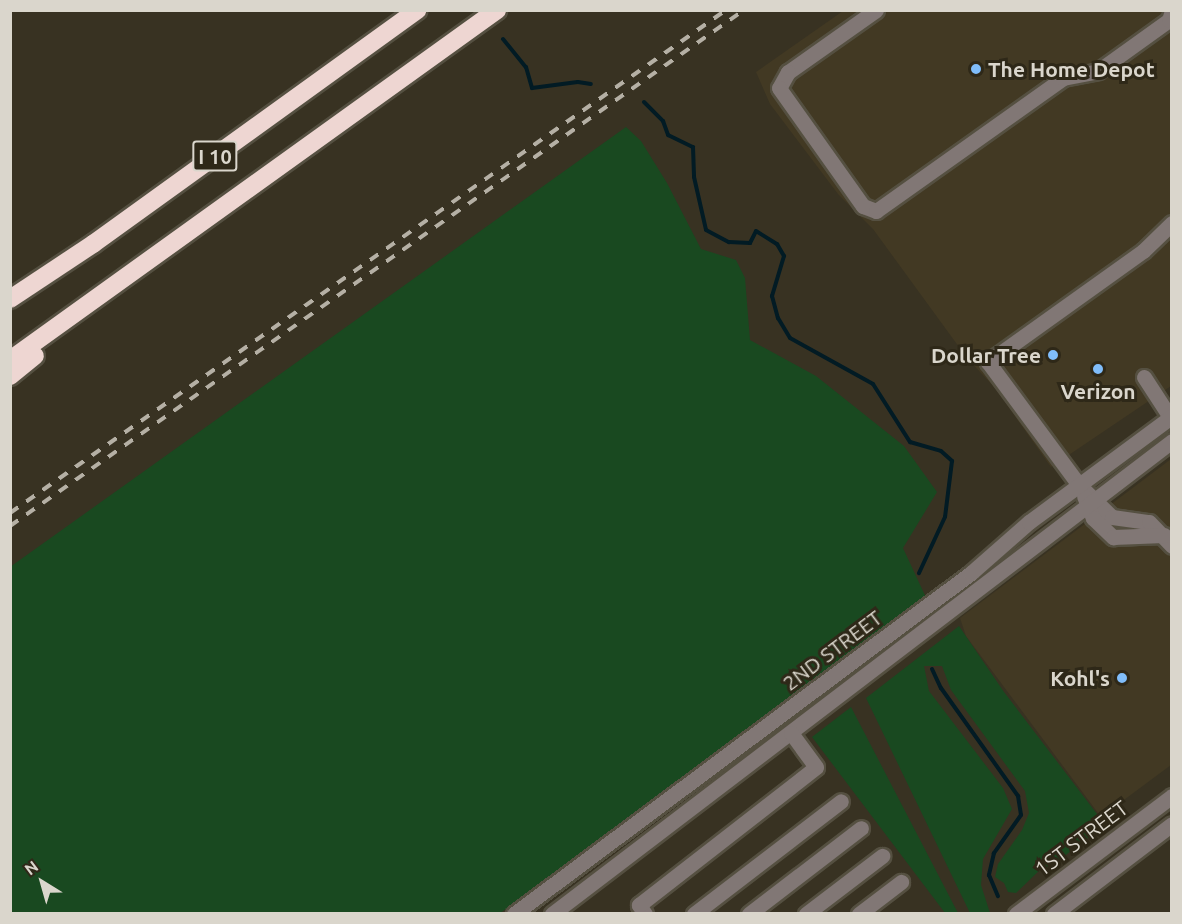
<!DOCTYPE html>
<html>
<head>
<meta charset="utf-8">
<style>
	body { margin:0 }
	#map { position:relative; width:1182px; height:924px; overflow:hidden; background:#383222; font-family:Ubuntu,sans-serif }
	div>[style] { position:absolute }
	.built>* { inset:0; background:#423923 }
	.green>* { inset:0; background:#194920 }
	.stream>* { height:4px; margin:-2px; padding:0 2px; transform-origin:2px; border-radius:2px; background:#021b24 }
	.roads { filter:drop-shadow(2px 0 #555041) drop-shadow(-2px 0 #555041) drop-shadow(0 2px #555041) drop-shadow(0 -2px #555041) }
	.minor>* { height:15px; margin:-7.5px; padding:0 7.5px; transform-origin:7.5px; border-radius:7.5px; background:#817775 }
	.highway>* { height:18px; margin:-9px; padding:0 9px; transform-origin:9px; border-radius:9px; background:#eed6d2 }
	.rail>* { height:4px; margin-top:-2px; transform-origin:0; background:repeating-linear-gradient(90deg,#b5b0a5 0 10px,transparent 0 20px) }
	.dots>* { width:16px; height:16px; translate:-50% -50%; box-sizing:border-box; border:3px solid #2e2818; border-radius:50% }
	span { translate:-50% -50%; white-space:nowrap; text-align:center; line-height:1.15; -webkit-text-stroke:6px #2e2818; paint-order:stroke }
	.shield-label span { padding:2px 4px; background:#2e2818; border:2px solid; border-radius:4px; -webkit-text-stroke-width:0 }
	.shield-label { font-size:20px; color:#dad6cc; font-weight:700 }
	.poi-label { font-size:21px; color:#dad6cc; font-weight:700 }
	.left { translate:0 -50%; text-align:left }
	.right { translate:-100% -50%; text-align:right }
	.street-label { font-size:21px; color:#dad6cc }
	.frame { position:absolute; inset:0; border:12px solid #dad6cc; pointer-events:none }
	.north { position:absolute; left:12px; top:852px; width:60px; height:60px; -webkit-text-stroke:4px #2e2818; paint-order:stroke; rotate:323deg; font-size:16px; font-weight:700; line-height:24px; text-align:center; color:#dad6cc }
	.north::after { content:''; display:block; margin:auto; width:21px; height:27px; background:#dad6cc; clip-path:polygon(50% 0,100% 100%,50% 72%,0 100%) }
</style>
</head>
<body>
<div id="map">
	<div class="built">
		<i style="clip-path:polygon(843px 11px,1171px 11px,1171px 386px,1051px 467px,995px 388px,967px 358px,873px 229px,838px 194px,770px 104px,756px 72px)"></i>
		<i style="clip-path:polygon(1171px 459px,1171px 765px,1101px 817px,966px 636px,960px 618px)"></i>
	</div>
	<div class="green">
		<i style="clip-path:polygon(626px 127px,641px 141px,667px 183px,701px 249px,736px 260px,745px 278px,750px 340px,816px 376px,904px 446px,937px 492px,903px 548px,929px 604px,589px 856px,500px 913px,11px 913px,10px 567px)"></i>
		<i style="clip-path:polygon(959px 626px,1004px 692px,1097px 814px,1101px 828px,1050px 867px,1043px 867px,1016px 893px,1008px 892px,1004px 883px,995px 877px,998px 864px,1022px 830px,1029px 813px,1025px 791px,951px 690px,942px 666px,924px 666px,929px 691px,1003px 788px,1012px 809px,983px 859px,981px 885px,990px 913px,970px 913px,866px 698px)"></i>
		<i style="clip-path:polygon(851px 707px,958px 913px,945px 913px,812px 737px)"></i>
	</div>
	<div class="stream">
		<i style="left:503px;top:39px;width:36px;rotate:51deg"></i>
		<i style="left:526px;top:67px;width:22px;rotate:74deg"></i>
		<i style="left:532px;top:88px;width:46px;rotate:-7.4deg"></i>
		<i style="left:578px;top:82px;width:13px;rotate:9deg"></i>
		<i style="left:644px;top:102px;width:27px;rotate:45deg"></i>
		<i style="left:663px;top:121px;width:15px;rotate:70deg"></i>
		<i style="left:668px;top:135px;width:28px;rotate:26deg"></i>
		<i style="left:693px;top:147px;width:30px;rotate:88deg"></i>
		<i style="left:694px;top:177px;width:54px;rotate:77.2deg"></i>
		<i style="left:706px;top:230px;width:26px;rotate:28deg"></i>
		<i style="left:729px;top:242px;width:21px;rotate:3deg"></i>
		<i style="left:750px;top:243px;width:13px;rotate:-63deg"></i>
		<i style="left:756px;top:231px;width:25px;rotate:32deg"></i>
		<i style="left:777px;top:244px;width:14px;rotate:60deg"></i>
		<i style="left:784px;top:256px;width:42px;rotate:106.7deg"></i>
		<i style="left:772px;top:296px;width:23px;rotate:75deg"></i>
		<i style="left:778px;top:318px;width:23px;rotate:59deg"></i>
		<i style="left:790px;top:338px;width:95px;rotate:29deg"></i>
		<i style="left:873px;top:384px;width:69px;rotate:57.5deg"></i>
		<i style="left:910px;top:442px;width:32px;rotate:16deg"></i>
		<i style="left:941px;top:451px;width:15px;rotate:42deg"></i>
		<i style="left:952px;top:461px;width:56px;rotate:97.1deg"></i>
		<i style="left:945px;top:517px;width:62px;rotate:114.9deg"></i>
		<i style="left:932px;top:669px;width:21px;rotate:65deg"></i>
		<i style="left:941px;top:688px;width:133px;rotate:54.5deg"></i>
		<i style="left:1018px;top:796px;width:19px;rotate:81deg"></i>
		<i style="left:1021px;top:815px;width:47px;rotate:125.4deg"></i>
		<i style="left:994px;top:853px;width:23px;rotate:103deg"></i>
		<i style="left:989px;top:875px;width:23px;rotate:67deg"></i>
	</div>
	<div class="roads">
		<div class="minor">
			<i style="left:876px;top:10px;width:108px;rotate:144.8deg"></i>
			<i style="left:788px;top:72px;width:18px;rotate:119deg"></i>
			<i style="left:779px;top:88px;width:145px;rotate:54.6deg"></i>
			<i style="left:863px;top:206px;width:14px;rotate:21deg"></i>
			<i style="left:876px;top:211px;width:229px;rotate:-35.4deg"></i>
			<i style="left:1063px;top:78px;width:36px;rotate:-11deg"></i>
			<i style="left:1098px;top:71px;width:87px;rotate:-35.7deg"></i>
			<i style="left:1169px;top:20px;width:9px;rotate:-72deg"></i>
			<i style="left:1172px;top:223px;width:40px;rotate:136deg"></i>
			<i style="left:1143px;top:251px;width:191px;rotate:144.4deg"></i>
			<i style="left:988px;top:362px;width:153px;rotate:53.5deg"></i>
			<i style="left:1079px;top:485px;width:46px;rotate:44.1deg"></i>
			<i style="left:1112px;top:517px;width:37px;rotate:8deg"></i>
			<i style="left:1149px;top:522px;width:33px;rotate:46deg"></i>
			<i style="left:1144px;top:377px;width:48px;rotate:57deg"></i>
			<i style="left:1084px;top:496px;width:24px;rotate:68deg"></i>
			<i style="left:1093px;top:518px;width:28px;rotate:44deg"></i>
			<i style="left:1113px;top:537px;width:51px;rotate:-2.2deg"></i>
			<i style="left:514px;top:914px;width:570px;rotate:-36.73deg"></i>
			<i style="left:971px;top:573px;width:77px;rotate:-41.3deg"></i>
			<i style="left:1029px;top:522px;width:178px;rotate:-36.5deg"></i>
			<i style="left:552px;top:914px;width:780px;rotate:-37.34deg"></i>
			<i style="left:645px;top:914px;width:11px;rotate:-124deg"></i>
			<i style="left:639px;top:905px;width:224px;rotate:-37.9deg"></i>
			<i style="left:816px;top:767px;width:42px;rotate:-126.3deg"></i>
			<i style="left:694px;top:914px;width:185px;rotate:-37.5deg"></i>
			<i style="left:749px;top:914px;width:141px;rotate:-37.5deg"></i>
			<i style="left:806px;top:914px;width:96px;rotate:-37.3deg"></i>
			<i style="left:859px;top:914px;width:53px;rotate:-37.3deg"></i>
			<i style="left:1016px;top:914px;width:196px;rotate:-37.1deg"></i>
			<i style="left:1054px;top:914px;width:148px;rotate:-37.3deg"></i>
		</div>
		<div class="highway">
			<i style="left:10px;top:299px;width:100px;rotate:-33.5deg"></i>
			<i style="left:93px;top:244px;width:400px;rotate:-35.8deg"></i>
			<i style="left:10px;top:360px;width:600px;rotate:-35.7deg"></i>
			<i style="left:10px;top:376px;width:32px;rotate:-39deg"></i>
		</div>
	</div>
	<div class="rail">
		<i style="left:10px;top:513px;width:875px;rotate:-35.09deg"></i>
		<i style="left:10px;top:526px;width:897px;rotate:-35.11deg"></i>
	</div>
	<div class="dots">
		<i style="left:976px;top:69px;background:#80bdfa"></i>
		<i style="left:1053px;top:355px;background:#80bdfa"></i>
		<i style="left:1098px;top:369px;background:#80bdfa"></i>
		<i style="left:1122px;top:678px;background:#80bdfa"></i>
	</div>
	<div class="shield-label">
		<span style="left:215px;top:156px">I 10</span>
	</div>
	<div class="poi-label">
		<span class="left" style="left:988px;top:69px">The Home Depot</span>
		<span class="right" style="left:1041px;top:355px">Dollar Tree</span>
		<span style="left:1098px;top:391px">Verizon</span>
		<span class="right" style="left:1110px;top:678px">Kohl's</span>
	</div>
	<div class="street-label">
		<span style="left:832px;top:650px;rotate:-37deg">2ND STREET</span>
		<span style="left:1081px;top:838px;rotate:-37deg">1ST STREET</span>
	</div>
	<div class="frame"></div>
	<div class="north">N</div>
</div>
</body>
</html>
